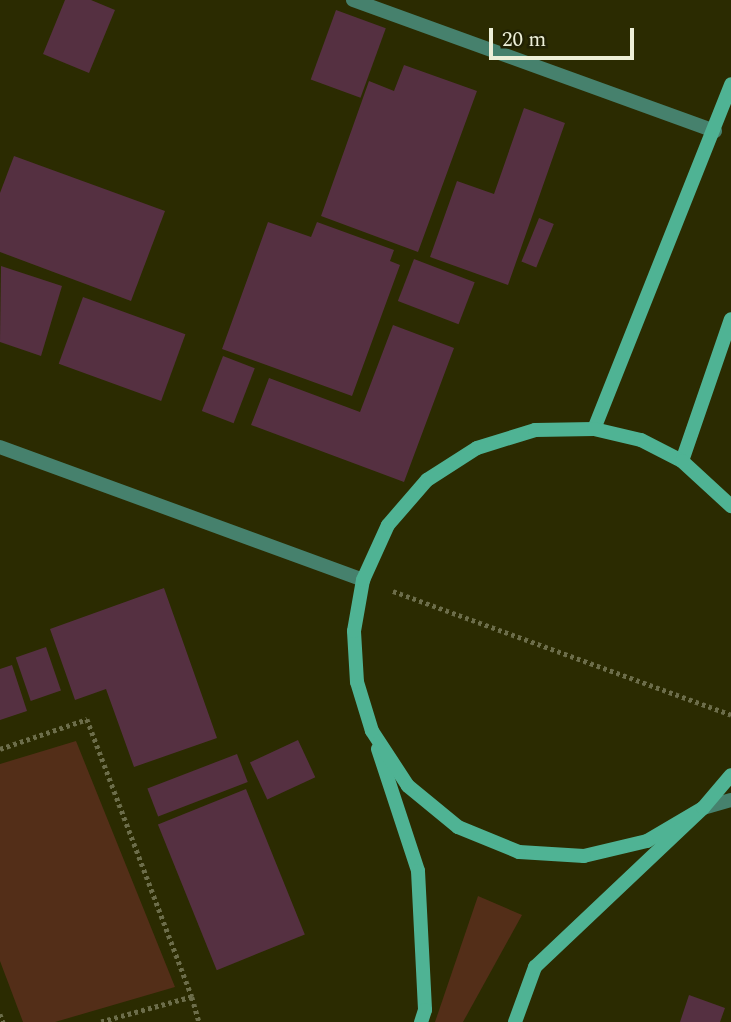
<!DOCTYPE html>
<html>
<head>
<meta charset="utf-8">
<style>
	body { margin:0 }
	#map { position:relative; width:731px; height:1022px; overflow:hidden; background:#2b2b01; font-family:Spectral,serif }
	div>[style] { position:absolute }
	.green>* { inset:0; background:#532e18 }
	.building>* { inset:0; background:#553041; transform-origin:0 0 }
	.path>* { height:4.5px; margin-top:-2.25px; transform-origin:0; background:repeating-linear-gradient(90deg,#6c6d4a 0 3.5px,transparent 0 7px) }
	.street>* { height:14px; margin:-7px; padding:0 7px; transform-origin:7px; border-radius:7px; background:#46816d }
	.secondary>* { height:14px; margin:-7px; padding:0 7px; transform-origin:7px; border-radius:7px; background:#4fb394 }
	span { translate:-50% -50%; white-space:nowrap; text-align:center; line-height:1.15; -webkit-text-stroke:5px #212103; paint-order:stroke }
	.scale { position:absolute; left:489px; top:28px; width:145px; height:32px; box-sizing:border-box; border:4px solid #edefd8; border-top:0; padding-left:9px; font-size:21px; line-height:24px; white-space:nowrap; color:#edefd8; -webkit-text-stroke:5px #212103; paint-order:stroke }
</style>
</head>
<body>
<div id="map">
	<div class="green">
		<i style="clip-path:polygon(76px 741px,175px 987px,55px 1022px,23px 1022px,0 961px,0 764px)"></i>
		<i style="clip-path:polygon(478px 896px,522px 915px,463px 1022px,435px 1022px)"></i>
	</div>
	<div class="building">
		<i style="clip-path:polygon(65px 0,91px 0,115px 10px,89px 73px,43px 54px)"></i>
		<i style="left:336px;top:10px;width:53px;height:74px;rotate:20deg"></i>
		<i style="clip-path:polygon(404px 65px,477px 91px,418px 252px,321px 216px,369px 81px,394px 91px)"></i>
		<i style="clip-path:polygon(524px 108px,565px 123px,508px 285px,430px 257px,457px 181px,494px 194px)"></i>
		<i style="clip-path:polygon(14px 156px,165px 211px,131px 301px,0 252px,0 193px)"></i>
		<i style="left:539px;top:218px;width:16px;height:47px;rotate:22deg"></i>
		<i style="clip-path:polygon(268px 222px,311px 237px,317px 222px,394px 250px,390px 261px,400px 265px,352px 396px,222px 349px)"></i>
		<i style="left:414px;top:259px;width:65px;height:45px;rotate:21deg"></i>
		<i style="clip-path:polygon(1px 266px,62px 286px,41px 356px,0 342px)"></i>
		<i style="left:83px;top:297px;width:109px;height:71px;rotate:20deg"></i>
		<i style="clip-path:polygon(393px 325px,454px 348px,404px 482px,251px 425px,269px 378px,360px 412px)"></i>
		<i style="left:223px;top:356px;width:34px;height:59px;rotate:21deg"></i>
		<i style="clip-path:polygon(164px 588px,217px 738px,134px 767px,106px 689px,75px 700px,50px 629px)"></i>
		<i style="left:46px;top:647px;width:46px;height:32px;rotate:71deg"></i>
		<i style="clip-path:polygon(12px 665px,27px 711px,0 720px,0 669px)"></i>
		<i style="left:298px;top:740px;width:41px;height:53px;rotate:65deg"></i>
		<i style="left:237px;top:754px;width:30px;height:96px;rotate:69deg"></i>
		<i style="left:246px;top:789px;width:157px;height:95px;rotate:68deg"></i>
		<i style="clip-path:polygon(689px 995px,725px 1008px,720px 1022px,680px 1022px)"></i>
	</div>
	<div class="path">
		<i style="left:393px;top:591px;width:360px;rotate:20.1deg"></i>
		<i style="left:0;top:749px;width:92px;rotate:-19deg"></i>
		<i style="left:87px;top:719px;width:297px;rotate:69.3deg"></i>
		<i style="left:192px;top:997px;width:94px;rotate:164.6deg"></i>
		<i style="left:192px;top:997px;width:26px;rotate:74deg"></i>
		<i style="left:0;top:1014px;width:9px;rotate:69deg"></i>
	</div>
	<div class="street">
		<i style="left:353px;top:0;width:385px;rotate:19.9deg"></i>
		<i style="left:0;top:447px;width:387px;rotate:20.1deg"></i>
		<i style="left:703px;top:808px;width:29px;rotate:-16deg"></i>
	</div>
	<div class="secondary">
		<i style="left:594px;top:429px;width:371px;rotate:-68.3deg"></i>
		<i style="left:682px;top:461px;width:150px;rotate:-71deg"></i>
		<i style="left:378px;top:749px;width:128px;rotate:71.8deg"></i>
		<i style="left:418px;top:871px;width:139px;rotate:87.1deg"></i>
		<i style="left:425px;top:1010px;width:13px;rotate:108deg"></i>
		<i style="left:703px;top:808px;width:65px;rotate:149.5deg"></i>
		<i style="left:647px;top:841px;width:65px;rotate:166.6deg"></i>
		<i style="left:584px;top:856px;width:65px;rotate:-176.5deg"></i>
		<i style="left:519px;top:852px;width:66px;rotate:-157.7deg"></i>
		<i style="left:458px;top:827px;width:65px;rotate:-140.6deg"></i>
		<i style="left:408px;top:786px;width:66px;rotate:-123.2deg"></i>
		<i style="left:372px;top:731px;width:51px;rotate:-107deg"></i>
		<i style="left:357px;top:682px;width:51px;rotate:-93.4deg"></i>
		<i style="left:354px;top:631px;width:52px;rotate:-80deg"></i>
		<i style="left:363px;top:580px;width:60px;rotate:-65.6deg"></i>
		<i style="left:388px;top:525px;width:60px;rotate:-49.1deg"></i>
		<i style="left:427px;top:480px;width:59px;rotate:-32.6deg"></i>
		<i style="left:477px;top:448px;width:61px;rotate:-17.2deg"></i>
		<i style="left:535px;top:430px;width:59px;rotate:-1deg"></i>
		<i style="left:594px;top:429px;width:48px;rotate:13.2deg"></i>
		<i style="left:641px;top:440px;width:46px;rotate:27.1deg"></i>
		<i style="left:682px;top:461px;width:67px;rotate:42.6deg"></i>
		<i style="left:515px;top:1022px;width:59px;rotate:-70deg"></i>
		<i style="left:535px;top:967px;width:231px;rotate:-43.4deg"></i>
		<i style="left:703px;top:808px;width:43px;rotate:-49.7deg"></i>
	</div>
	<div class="scale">20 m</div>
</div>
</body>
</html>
